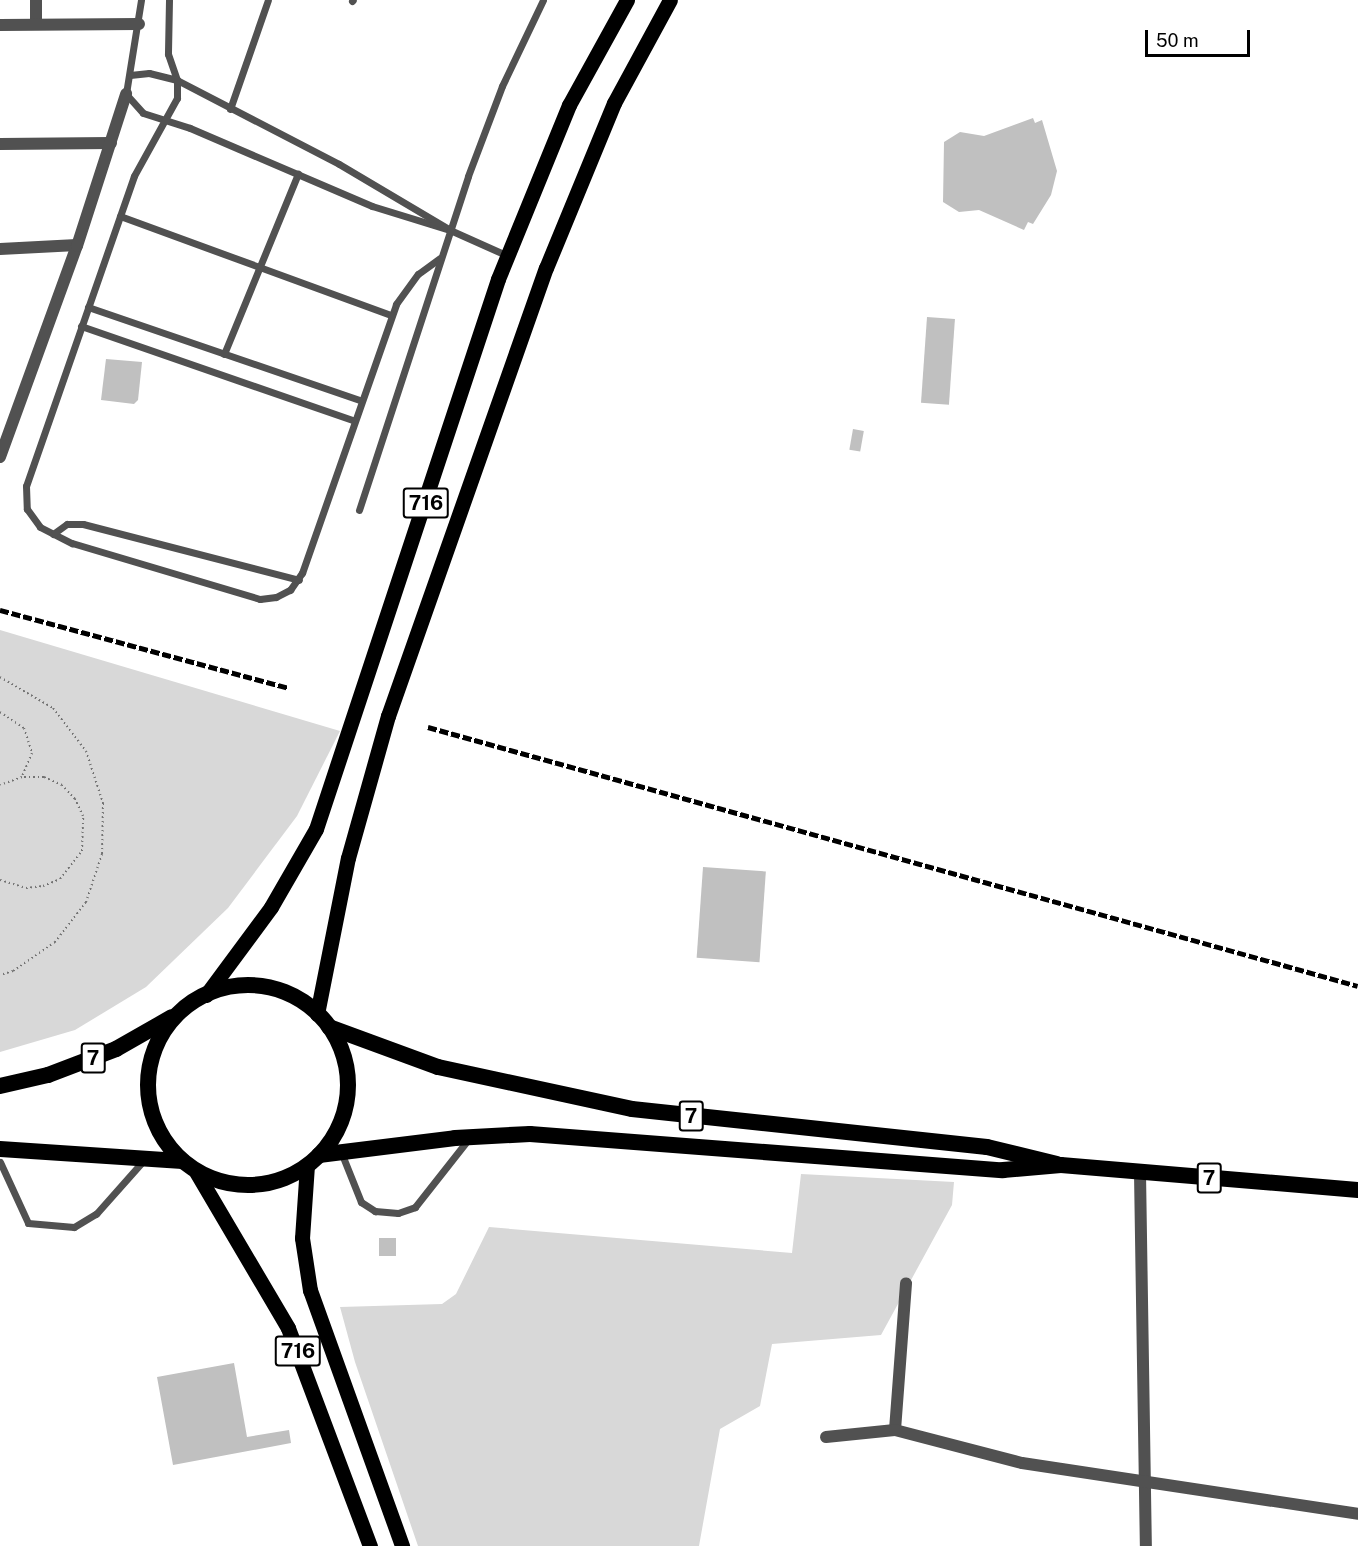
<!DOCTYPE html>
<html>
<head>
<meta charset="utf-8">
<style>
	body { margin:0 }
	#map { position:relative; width:1358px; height:1546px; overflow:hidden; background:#fff; font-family:"Public Sans",sans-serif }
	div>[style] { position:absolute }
	.green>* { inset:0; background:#d8d8d8 }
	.building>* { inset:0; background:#c0c0c0; transform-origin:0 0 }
	.path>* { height:2px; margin-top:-1px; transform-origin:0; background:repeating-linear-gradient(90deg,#737373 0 1.5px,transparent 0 4.5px) }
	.service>* { height:7px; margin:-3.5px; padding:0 3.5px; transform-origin:3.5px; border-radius:3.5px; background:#515151 }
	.minor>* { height:12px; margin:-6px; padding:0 6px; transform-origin:6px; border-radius:6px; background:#515151 }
	.primary>* { height:15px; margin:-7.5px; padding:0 7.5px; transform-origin:7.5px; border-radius:7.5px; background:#000 }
	.trunk>* { height:16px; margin:-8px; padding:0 8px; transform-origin:8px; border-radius:8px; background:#000 }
	.trunk>.ring { margin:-8px; padding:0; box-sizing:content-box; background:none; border:16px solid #000; border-radius:50% }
	.rail>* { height:4.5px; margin-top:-2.25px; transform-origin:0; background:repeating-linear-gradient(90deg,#000 0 9px,transparent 0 12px) }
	span { translate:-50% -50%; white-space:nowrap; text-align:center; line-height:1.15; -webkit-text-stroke:5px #fff; paint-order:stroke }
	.shield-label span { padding:2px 4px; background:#fff; border:2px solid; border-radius:4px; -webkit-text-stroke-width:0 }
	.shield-label { font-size:20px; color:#000; font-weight:700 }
	.scale { position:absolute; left:1145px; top:30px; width:105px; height:27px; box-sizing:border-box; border:3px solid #000; border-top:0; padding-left:8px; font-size:18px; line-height:21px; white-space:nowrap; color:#000; -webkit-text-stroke:4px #fff; paint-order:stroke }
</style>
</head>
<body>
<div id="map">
	<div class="green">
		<i style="clip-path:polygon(0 630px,340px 731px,297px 816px,228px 908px,146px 987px,75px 1030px,0 1052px)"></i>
		<i style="clip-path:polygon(801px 1174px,954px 1182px,952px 1205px,881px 1335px,772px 1344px,760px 1406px,720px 1429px,699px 1546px,418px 1546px,355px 1362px,340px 1307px,442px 1304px,456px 1294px,489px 1227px,792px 1253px)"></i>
	</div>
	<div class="building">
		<i style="clip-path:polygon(1033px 118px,1035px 123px,1042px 120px,1057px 171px,1051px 195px,1033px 224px,1028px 222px,1024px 230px,979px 210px,959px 212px,943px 202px,944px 142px,960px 132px,984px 136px)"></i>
		<i style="left:927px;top:317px;width:28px;height:86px;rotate:4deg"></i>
		<i style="clip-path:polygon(106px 359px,142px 362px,138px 400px,134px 404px,101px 400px)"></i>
		<i style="left:853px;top:429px;width:11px;height:21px;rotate:10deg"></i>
		<i style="left:703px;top:867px;width:63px;height:91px;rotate:4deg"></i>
		<i style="left:379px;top:1238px;width:17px;height:18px"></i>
		<i style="clip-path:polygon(234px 1363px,247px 1437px,289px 1430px,291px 1443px,173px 1465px,157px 1377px)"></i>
	</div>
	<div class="path">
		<i style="left:0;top:677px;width:61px;rotate:30.3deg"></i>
		<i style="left:53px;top:708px;width:54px;rotate:52.5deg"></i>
		<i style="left:86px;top:751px;width:55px;rotate:71.9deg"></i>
		<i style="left:103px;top:803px;width:51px;rotate:91.1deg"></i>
		<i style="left:102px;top:854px;width:51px;rotate:108.4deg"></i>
		<i style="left:86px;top:902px;width:51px;rotate:127.8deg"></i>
		<i style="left:55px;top:942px;width:51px;rotate:145.4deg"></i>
		<i style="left:13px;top:971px;width:14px;rotate:163deg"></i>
		<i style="left:0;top:712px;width:29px;rotate:34deg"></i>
		<i style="left:24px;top:728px;width:26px;rotate:72deg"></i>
		<i style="left:32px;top:753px;width:26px;rotate:113deg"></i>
		<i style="left:22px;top:777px;width:23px;rotate:160deg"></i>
		<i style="left:0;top:880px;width:27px;rotate:17deg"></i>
		<i style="left:26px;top:888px;width:17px;rotate:-7deg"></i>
		<i style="left:43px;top:886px;width:18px;rotate:-22deg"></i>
		<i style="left:60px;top:879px;width:36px;rotate:-52deg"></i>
		<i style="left:82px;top:851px;width:35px;rotate:-88deg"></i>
		<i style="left:83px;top:816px;width:19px;rotate:-115deg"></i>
		<i style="left:75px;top:799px;width:19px;rotate:-133deg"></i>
		<i style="left:62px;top:785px;width:20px;rotate:-156deg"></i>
		<i style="left:44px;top:777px;width:22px;rotate:180deg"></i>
	</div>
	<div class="service">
		<i style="left:141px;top:0;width:95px;rotate:99.1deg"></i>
		<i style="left:126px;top:94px;width:25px;rotate:48deg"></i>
		<i style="left:143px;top:113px;width:49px;rotate:17.7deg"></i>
		<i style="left:190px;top:128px;width:198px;rotate:23.2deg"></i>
		<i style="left:372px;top:206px;width:82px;rotate:17.1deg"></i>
		<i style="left:169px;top:0;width:54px;rotate:91.1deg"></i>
		<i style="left:168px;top:54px;width:28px;rotate:71deg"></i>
		<i style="left:177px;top:80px;width:18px;rotate:90deg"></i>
		<i style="left:177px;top:98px;width:89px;rotate:118.9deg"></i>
		<i style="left:134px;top:176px;width:328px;rotate:109.2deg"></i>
		<i style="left:26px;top:486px;width:23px;rotate:88deg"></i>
		<i style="left:27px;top:509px;width:22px;rotate:54deg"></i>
		<i style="left:40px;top:527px;width:36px;rotate:27deg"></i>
		<i style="left:72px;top:543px;width:196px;rotate:16.6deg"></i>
		<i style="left:260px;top:599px;width:16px;rotate:-7deg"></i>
		<i style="left:276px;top:597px;width:16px;rotate:-27deg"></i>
		<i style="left:290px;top:590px;width:21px;rotate:-55deg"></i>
		<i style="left:302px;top:573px;width:285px;rotate:-70.7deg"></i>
		<i style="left:396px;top:304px;width:37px;rotate:-54deg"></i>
		<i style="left:418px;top:274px;width:27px;rotate:-36deg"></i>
		<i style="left:352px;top:1px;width:1px;rotate:-45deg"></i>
		<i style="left:130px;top:75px;width:19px;rotate:-6deg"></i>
		<i style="left:149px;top:73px;width:29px;rotate:14deg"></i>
		<i style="left:177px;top:80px;width:182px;rotate:27.4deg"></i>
		<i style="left:339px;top:164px;width:129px;rotate:30.7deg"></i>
		<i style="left:450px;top:230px;width:64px;rotate:24.1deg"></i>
		<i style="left:230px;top:109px;width:115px;rotate:-70.8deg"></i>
		<i style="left:120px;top:216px;width:289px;rotate:20.1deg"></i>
		<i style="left:88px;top:307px;width:287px;rotate:18.9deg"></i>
		<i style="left:81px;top:326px;width:288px;rotate:19.1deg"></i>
		<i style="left:224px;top:354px;width:195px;rotate:-67.7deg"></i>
		<i style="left:359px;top:510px;width:351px;rotate:-71.9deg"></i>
		<i style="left:468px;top:176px;width:96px;rotate:-69.3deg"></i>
		<i style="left:502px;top:86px;width:95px;rotate:-64.5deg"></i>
		<i style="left:53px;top:534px;width:17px;rotate:-36deg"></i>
		<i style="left:67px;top:524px;width:16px"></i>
		<i style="left:83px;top:524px;width:223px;rotate:14.5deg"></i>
		<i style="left:341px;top:1152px;width:54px;rotate:68.2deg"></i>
		<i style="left:361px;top:1202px;width:17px;rotate:33deg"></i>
		<i style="left:375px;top:1211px;width:23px;rotate:5deg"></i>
		<i style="left:398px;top:1213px;width:18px;rotate:-19deg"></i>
		<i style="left:415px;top:1207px;width:84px;rotate:-51.8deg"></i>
		<i style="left:0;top:1162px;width:67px;rotate:65.3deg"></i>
		<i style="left:28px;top:1223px;width:46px;rotate:5deg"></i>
		<i style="left:74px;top:1227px;width:26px;rotate:-31deg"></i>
		<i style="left:96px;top:1214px;width:71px;rotate:-48.4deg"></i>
	</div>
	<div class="minor">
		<i style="left:36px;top:0;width:24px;rotate:90deg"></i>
		<i style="left:0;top:25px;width:139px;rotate:-0.4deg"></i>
		<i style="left:0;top:144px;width:111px;rotate:-0.5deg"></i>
		<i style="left:0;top:249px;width:77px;rotate:-3deg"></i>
		<i style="left:0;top:457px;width:225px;rotate:-70deg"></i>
		<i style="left:77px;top:246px;width:160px;rotate:-72.1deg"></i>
		<i style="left:1140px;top:1173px;width:373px;rotate:89.1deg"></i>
		<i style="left:895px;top:1430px;width:147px;rotate:-85.7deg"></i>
		<i style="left:826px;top:1437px;width:69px;rotate:-5.8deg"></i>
		<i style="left:895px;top:1430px;width:131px;rotate:14.6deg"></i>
		<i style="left:1022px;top:1463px;width:340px;rotate:8.6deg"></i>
	</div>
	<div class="primary">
		<i style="left:206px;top:995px;width:109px;rotate:-53.5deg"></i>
		<i style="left:271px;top:907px;width:90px;rotate:-60deg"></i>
		<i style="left:316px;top:829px;width:579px;rotate:-71.69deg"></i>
		<i style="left:498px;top:279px;width:188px;rotate:-67.8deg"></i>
		<i style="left:569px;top:105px;width:120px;rotate:-61.1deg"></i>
		<i style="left:317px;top:1014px;width:159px;rotate:-78.8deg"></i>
		<i style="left:348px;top:858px;width:148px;rotate:-74.3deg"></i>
		<i style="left:388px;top:716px;width:475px;rotate:-70.6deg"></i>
		<i style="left:546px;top:268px;width:178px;rotate:-67.6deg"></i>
		<i style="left:614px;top:103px;width:117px;rotate:-61.5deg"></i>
		<i style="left:307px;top:1165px;width:73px;rotate:93.9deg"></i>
		<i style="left:302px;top:1238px;width:53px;rotate:81.3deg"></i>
		<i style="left:310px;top:1290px;width:272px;rotate:70.2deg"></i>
		<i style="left:195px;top:1170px;width:183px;rotate:59.5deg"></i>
		<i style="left:288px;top:1328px;width:233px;rotate:69.4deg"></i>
	</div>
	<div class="trunk">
		<i class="ring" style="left:148px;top:985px;width:184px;height:184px"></i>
		<i style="left:329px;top:1027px;width:116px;rotate:20.2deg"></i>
		<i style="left:438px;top:1067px;width:198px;rotate:12.2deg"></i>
		<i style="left:632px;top:1109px;width:357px;rotate:6.1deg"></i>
		<i style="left:987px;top:1147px;width:72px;rotate:13.7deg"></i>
		<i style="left:0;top:1086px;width:49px;rotate:-12.9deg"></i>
		<i style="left:48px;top:1075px;width:73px;rotate:-20.9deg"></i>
		<i style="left:116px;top:1049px;width:64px;rotate:-29.7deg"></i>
		<i style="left:0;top:1149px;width:183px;rotate:3.8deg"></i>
		<i style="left:319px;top:1155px;width:137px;rotate:-7.1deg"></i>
		<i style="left:455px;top:1138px;width:75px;rotate:-3.1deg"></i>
		<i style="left:530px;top:1134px;width:474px;rotate:4.4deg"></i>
		<i style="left:1003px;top:1170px;width:58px;rotate:-4.9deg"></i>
		<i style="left:1061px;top:1165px;width:298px;rotate:4.8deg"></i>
	</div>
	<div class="rail">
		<i style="left:0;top:610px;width:299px;rotate:15.1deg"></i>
		<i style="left:428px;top:727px;width:965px;rotate:15.56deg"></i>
	</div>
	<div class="shield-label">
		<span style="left:426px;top:503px">716</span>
		<span style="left:93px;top:1058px">7</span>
		<span style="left:691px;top:1116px">7</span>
		<span style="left:1209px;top:1178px">7</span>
		<span style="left:298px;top:1351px">716</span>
	</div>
	<div class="scale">50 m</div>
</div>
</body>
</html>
